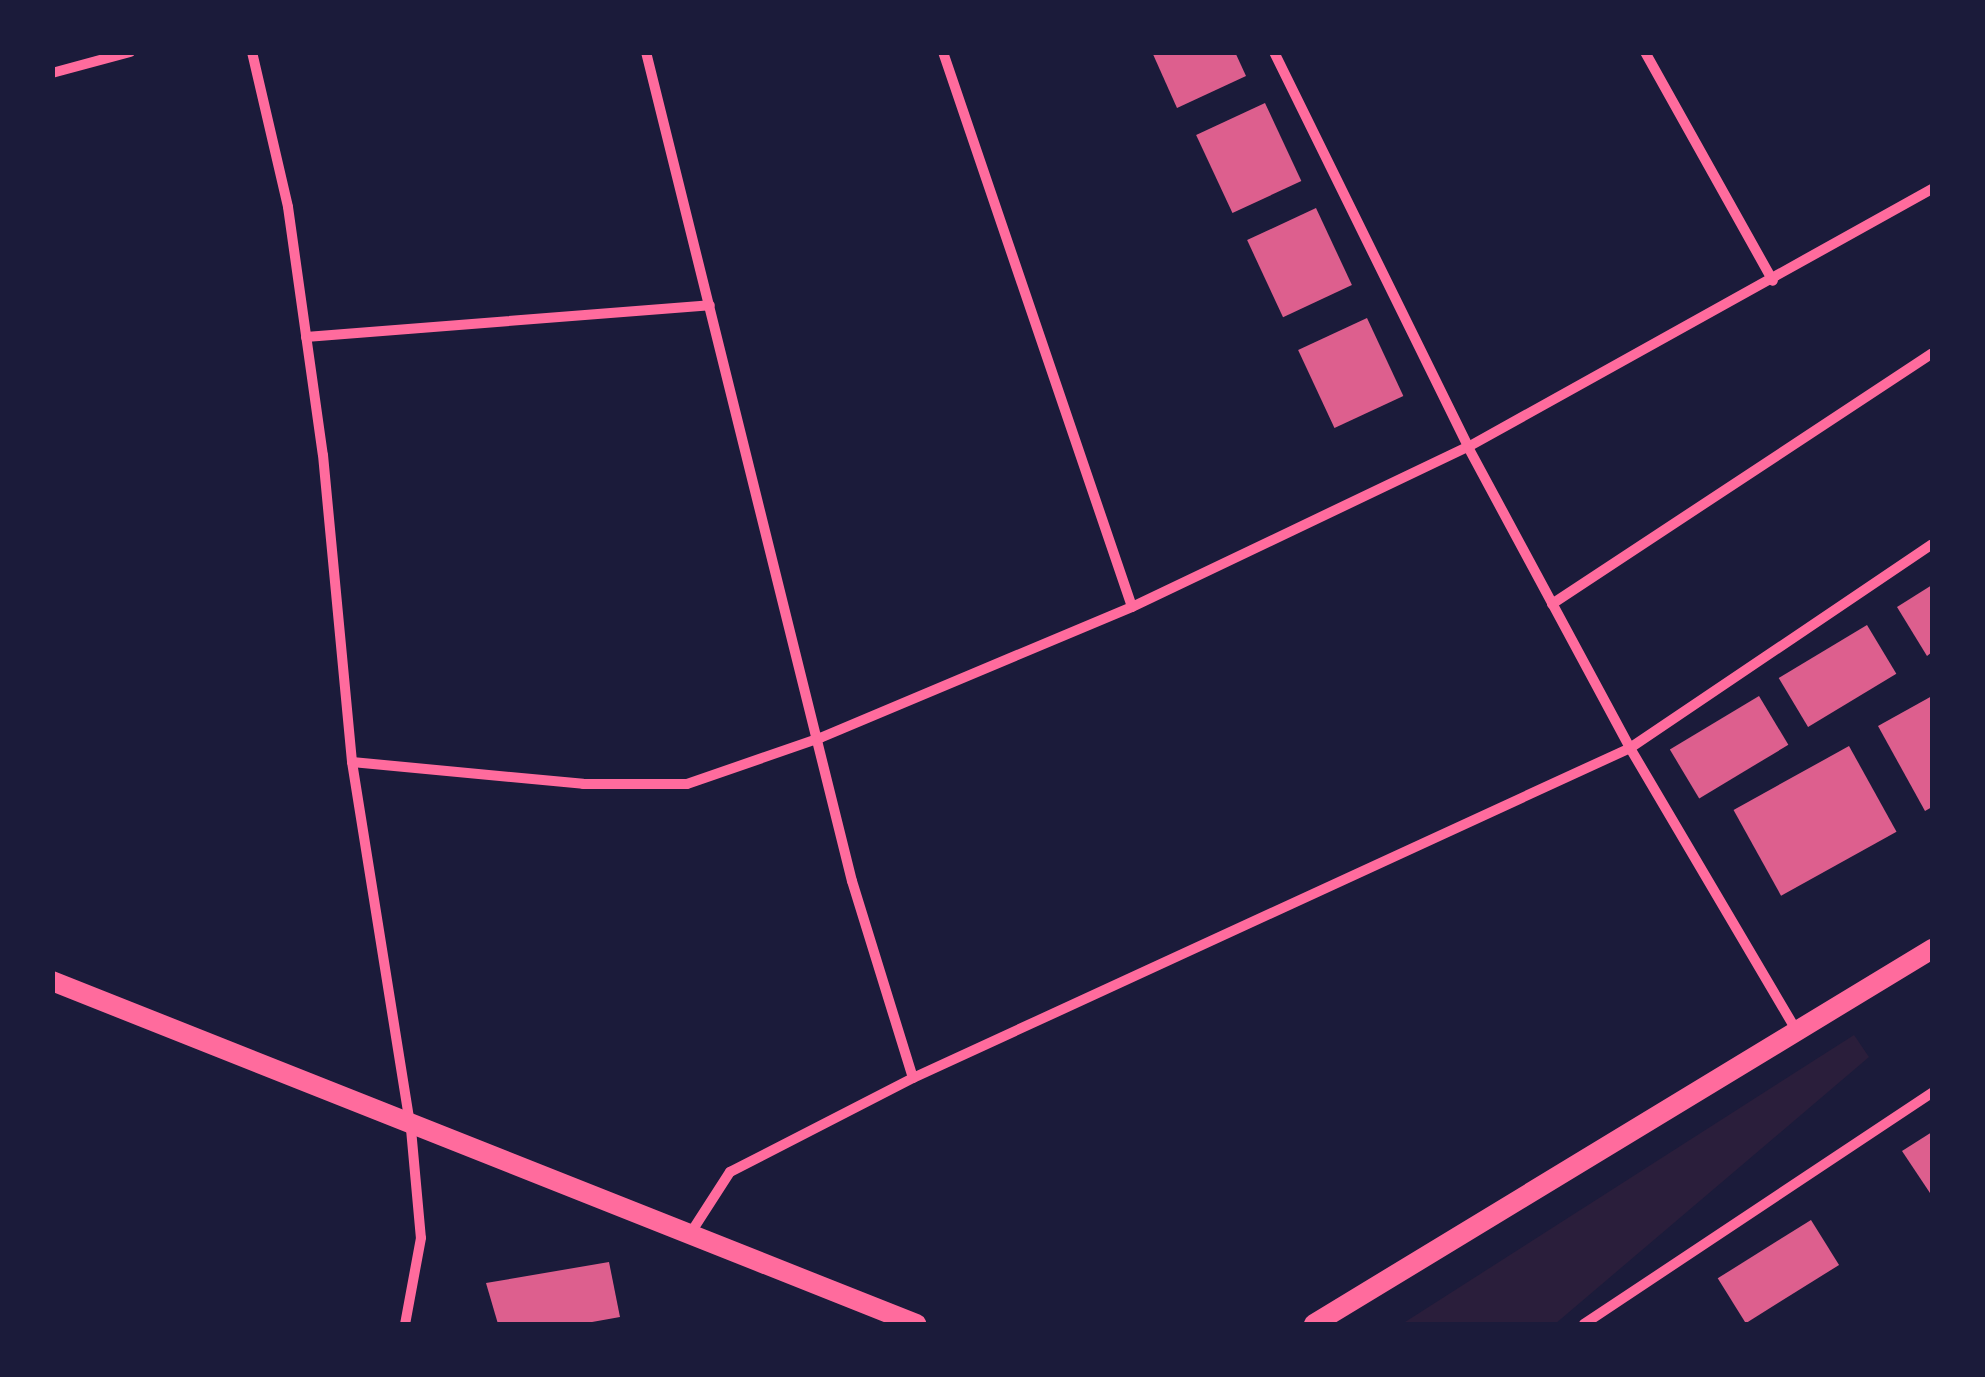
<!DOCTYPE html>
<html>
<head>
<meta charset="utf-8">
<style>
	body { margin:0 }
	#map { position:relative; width:1985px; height:1377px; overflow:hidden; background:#1b1b3a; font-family:Raleway,sans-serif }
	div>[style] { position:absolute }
	.green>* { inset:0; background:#2a1e3b }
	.building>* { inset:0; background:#dd5f8e; transform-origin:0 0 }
	.minor>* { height:10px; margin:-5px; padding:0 5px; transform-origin:5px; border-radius:5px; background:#ff6b9d }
	.secondary>* { height:20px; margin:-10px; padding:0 10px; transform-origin:10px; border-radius:10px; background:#ff6b9d }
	span { translate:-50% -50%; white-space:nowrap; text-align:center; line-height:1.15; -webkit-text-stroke:8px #1b1b3a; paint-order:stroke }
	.frame { position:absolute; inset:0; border:55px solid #1b1b3a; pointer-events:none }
</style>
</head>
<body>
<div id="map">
	<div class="green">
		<i style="clip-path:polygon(1854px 1035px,1869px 1057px,1555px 1324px,1402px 1324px)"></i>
	</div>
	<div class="building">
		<i style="clip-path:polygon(1152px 52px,1235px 52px,1246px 76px,1177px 108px)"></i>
		<i style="left:1265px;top:103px;width:86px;height:76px;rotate:65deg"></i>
		<i style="left:1316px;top:208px;width:85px;height:76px;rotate:65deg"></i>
		<i style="left:1367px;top:318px;width:86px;height:76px;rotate:65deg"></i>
		<i style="clip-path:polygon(1932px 585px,1932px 652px,1927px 656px,1897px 607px)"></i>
		<i style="left:1867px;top:625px;width:57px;height:103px;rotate:59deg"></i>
		<i style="left:1759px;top:696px;width:57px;height:104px;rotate:59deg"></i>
		<i style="clip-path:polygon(1932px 696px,1932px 807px,1925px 811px,1878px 726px)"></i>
		<i style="left:1849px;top:746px;width:98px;height:132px;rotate:61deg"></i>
		<i style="clip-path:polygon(1932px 1132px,1932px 1196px,1902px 1151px)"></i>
		<i style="left:1811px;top:1220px;width:53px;height:110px;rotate:58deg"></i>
		<i style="clip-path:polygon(609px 1262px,620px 1317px,581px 1324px,498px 1324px,486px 1283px)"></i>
	</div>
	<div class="minor">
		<i style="left:252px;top:52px;width:159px;rotate:76.9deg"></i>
		<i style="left:288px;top:207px;width:250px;rotate:82deg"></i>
		<i style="left:323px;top:455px;width:308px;rotate:84.6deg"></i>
		<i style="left:352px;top:762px;width:372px;rotate:80.9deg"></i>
		<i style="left:411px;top:1129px;width:109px;rotate:84.8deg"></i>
		<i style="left:421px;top:1238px;width:87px;rotate:100.5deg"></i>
		<i style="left:646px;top:52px;width:854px;rotate:76.05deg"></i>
		<i style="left:852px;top:881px;width:206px;rotate:72.8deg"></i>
		<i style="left:943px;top:52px;width:586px;rotate:71.19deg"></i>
		<i style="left:1274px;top:52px;width:440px;rotate:63.8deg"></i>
		<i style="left:1468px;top:447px;width:342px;rotate:61.7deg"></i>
		<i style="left:1630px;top:748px;width:329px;rotate:59.5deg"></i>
		<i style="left:1645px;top:52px;width:262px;rotate:60.8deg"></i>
		<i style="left:52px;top:73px;width:81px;rotate:-15.1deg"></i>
		<i style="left:306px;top:337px;width:405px;rotate:-4.5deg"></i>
		<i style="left:1552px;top:604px;width:455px;rotate:-33.4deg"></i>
		<i style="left:352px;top:762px;width:232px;rotate:5.4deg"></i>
		<i style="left:583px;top:784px;width:104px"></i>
		<i style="left:687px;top:784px;width:141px;rotate:-19.1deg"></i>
		<i style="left:820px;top:738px;width:338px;rotate:-22.8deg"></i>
		<i style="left:1132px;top:607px;width:372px;rotate:-25.5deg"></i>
		<i style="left:1468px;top:447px;width:531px;rotate:-29.08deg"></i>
		<i style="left:690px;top:1234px;width:74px;rotate:-57.2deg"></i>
		<i style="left:730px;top:1172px;width:206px;rotate:-27.2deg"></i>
		<i style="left:913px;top:1078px;width:789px;rotate:-24.71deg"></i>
		<i style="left:1630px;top:748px;width:364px;rotate:-34deg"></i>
		<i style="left:1584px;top:1324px;width:418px;rotate:-33.6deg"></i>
	</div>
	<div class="secondary">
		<i style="left:52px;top:981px;width:930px;rotate:21.65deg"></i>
		<i style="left:1314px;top:1324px;width:723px;rotate:-31.25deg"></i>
	</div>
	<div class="frame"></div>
</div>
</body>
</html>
